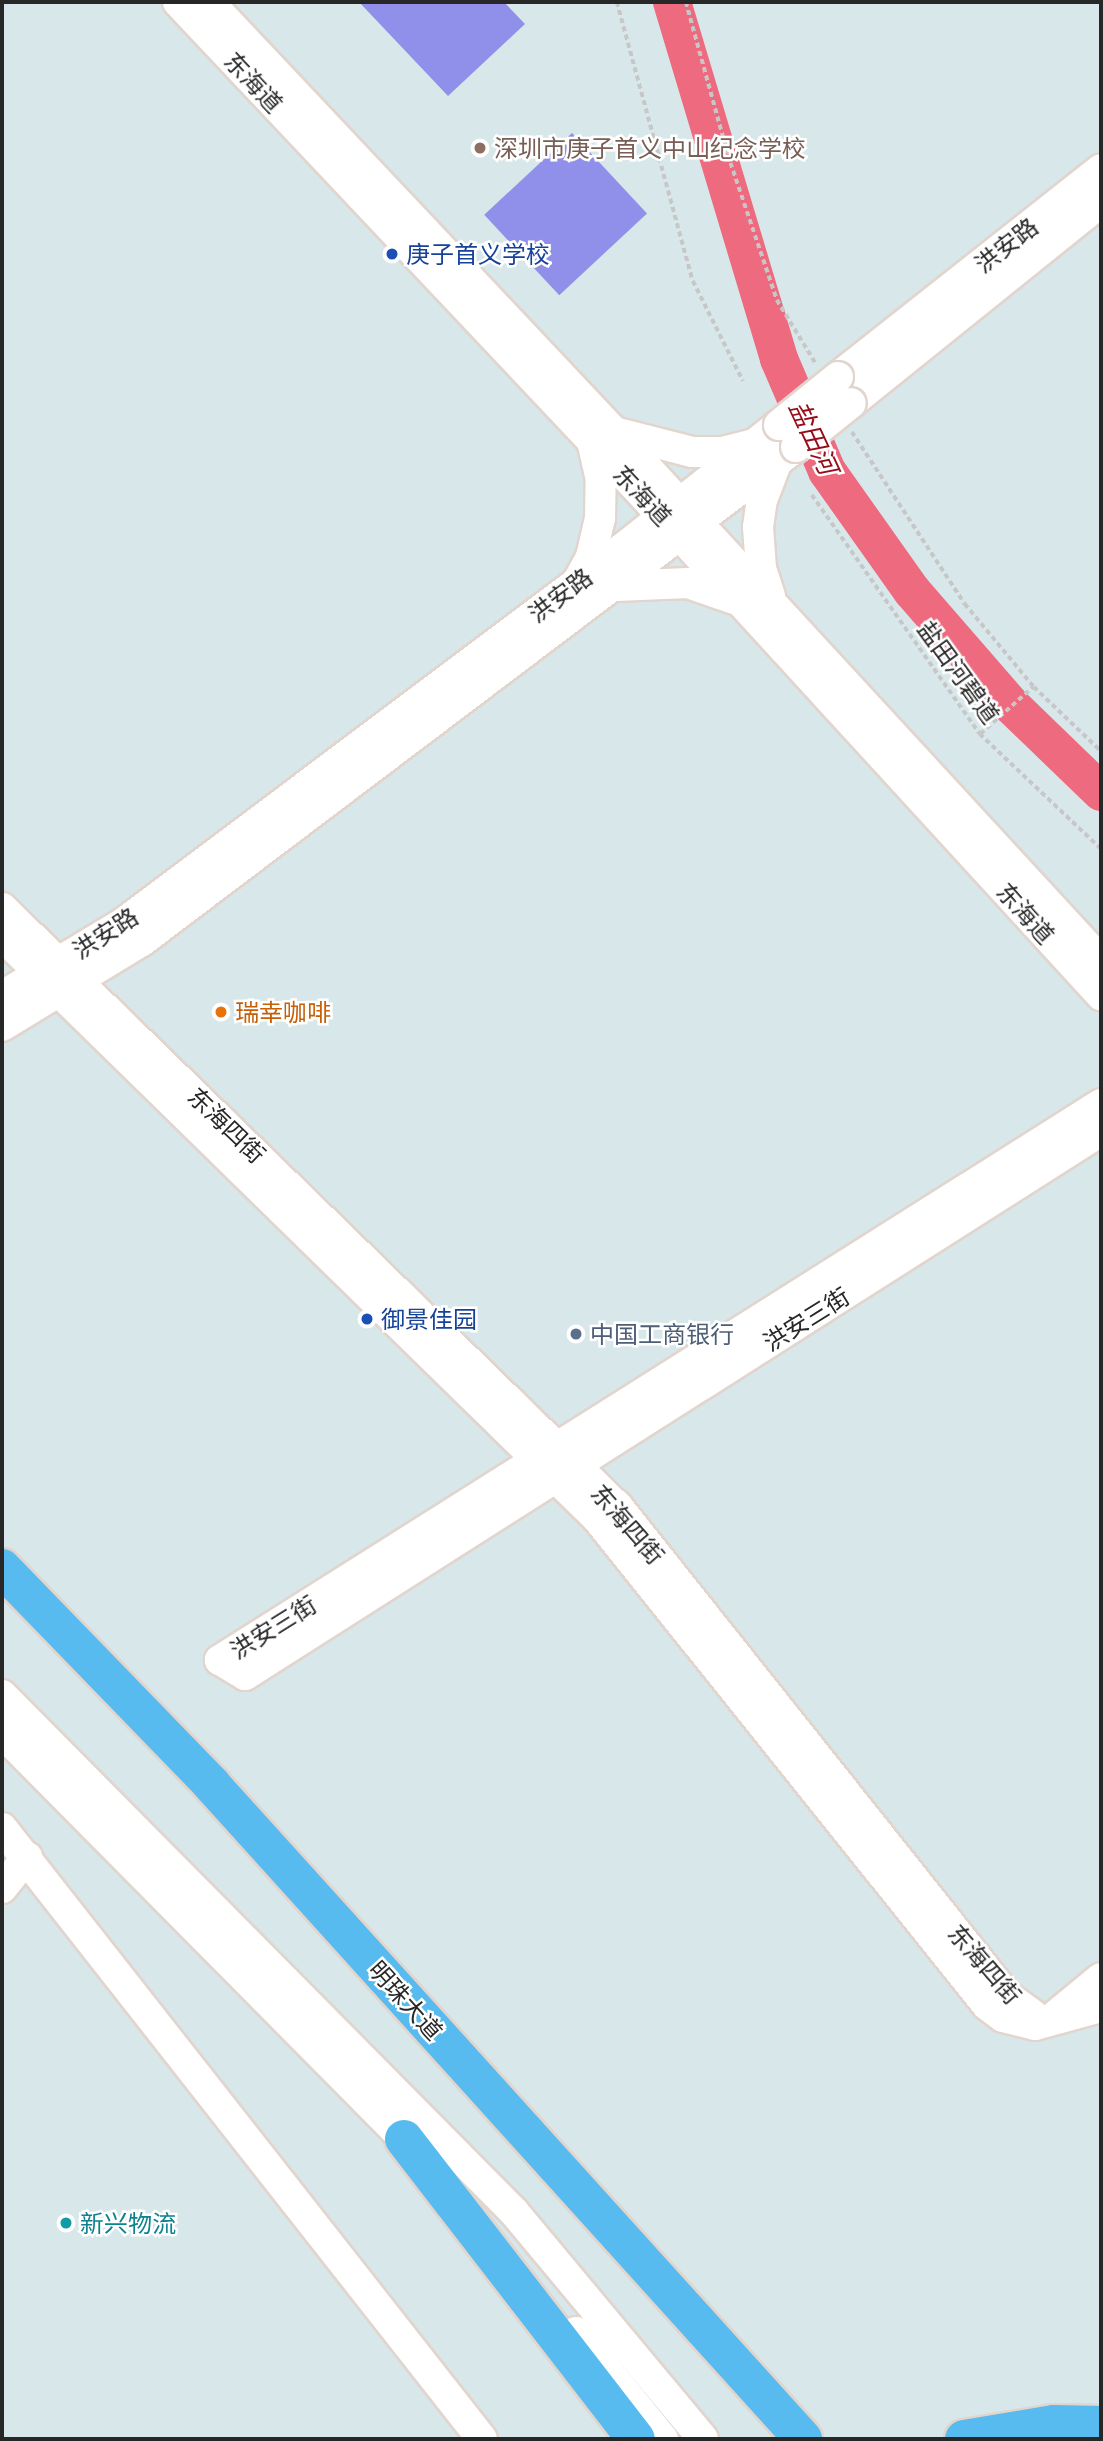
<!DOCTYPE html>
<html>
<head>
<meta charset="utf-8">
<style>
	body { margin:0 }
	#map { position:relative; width:1103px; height:2441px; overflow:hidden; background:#d8e8ea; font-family:"Exo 2","Noto Sans SC",sans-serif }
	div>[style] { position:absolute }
	.pitch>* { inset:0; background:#908fe9; transform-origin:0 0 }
	.river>* { height:38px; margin:-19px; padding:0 19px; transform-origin:19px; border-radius:19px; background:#ed6a7f }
	.path>* { height:3.5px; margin-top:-1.75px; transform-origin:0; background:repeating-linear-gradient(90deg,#c7c7c7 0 5px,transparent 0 8.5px) }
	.roads { filter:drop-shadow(2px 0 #e1d5ce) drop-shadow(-2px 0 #e1d5ce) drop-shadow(0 2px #e1d5ce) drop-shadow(0 -2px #e1d5ce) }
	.minor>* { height:30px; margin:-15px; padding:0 15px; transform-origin:15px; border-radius:15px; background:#fff }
	.major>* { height:38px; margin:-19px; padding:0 19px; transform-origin:19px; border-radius:19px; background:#58bbef }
	.bridges { filter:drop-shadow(2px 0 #e1d5ce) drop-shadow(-2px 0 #e1d5ce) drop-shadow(0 2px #e1d5ce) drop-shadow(0 -2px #e1d5ce) }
	.minor-bridge>* { height:30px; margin:-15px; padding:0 15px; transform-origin:15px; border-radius:15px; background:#fff }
	.dots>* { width:19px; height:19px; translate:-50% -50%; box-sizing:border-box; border:4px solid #fff; border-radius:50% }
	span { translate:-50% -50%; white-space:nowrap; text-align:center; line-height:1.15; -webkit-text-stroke:5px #fff; paint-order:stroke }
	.street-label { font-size:24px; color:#272727 }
	.education-label { font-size:24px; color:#785e54 }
	.left { translate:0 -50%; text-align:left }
	.transit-label { font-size:24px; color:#164399 }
	.food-label { font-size:24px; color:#c56008 }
	.service-label { font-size:24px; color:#4e5e75 }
	.culture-label { font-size:24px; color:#0d838f }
	.water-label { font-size:26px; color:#950d18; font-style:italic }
	.frame { position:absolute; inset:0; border:4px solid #272727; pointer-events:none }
</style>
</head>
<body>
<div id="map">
	<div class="pitch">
		<i style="clip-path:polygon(359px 2px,504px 2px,525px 24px,448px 96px)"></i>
		<i style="left:572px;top:133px;width:110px;height:120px;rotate:47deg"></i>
	</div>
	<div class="river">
		<i style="left:672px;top:2px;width:373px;rotate:73.3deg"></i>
		<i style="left:779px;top:359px;width:122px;rotate:66.8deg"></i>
		<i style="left:827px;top:471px;width:147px;rotate:54.7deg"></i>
		<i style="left:912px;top:591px;width:152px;rotate:49deg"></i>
		<i style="left:1012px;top:706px;width:124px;rotate:44deg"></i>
	</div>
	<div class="path">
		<i style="left:617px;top:2px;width:289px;rotate:74.8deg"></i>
		<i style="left:693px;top:281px;width:112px;rotate:63.4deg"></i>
		<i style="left:686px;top:2px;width:159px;rotate:74.6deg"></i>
		<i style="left:728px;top:155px;width:153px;rotate:71.3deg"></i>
		<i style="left:777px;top:300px;width:75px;rotate:58.6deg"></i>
		<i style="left:852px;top:432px;width:206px;rotate:56.7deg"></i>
		<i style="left:965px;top:604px;width:108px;rotate:50.3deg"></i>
		<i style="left:1034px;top:687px;width:93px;rotate:43.7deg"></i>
		<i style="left:812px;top:495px;width:292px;rotate:54.9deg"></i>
		<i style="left:980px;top:734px;width:167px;rotate:43.5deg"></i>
		<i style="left:980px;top:734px;width:71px;rotate:-41.6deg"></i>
	</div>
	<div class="roads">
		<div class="minor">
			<i style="left:178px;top:2px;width:679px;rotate:46.67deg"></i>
			<i style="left:644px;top:496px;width:677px;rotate:47.52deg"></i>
			<i style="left:209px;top:2px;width:589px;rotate:46.72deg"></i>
			<i style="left:613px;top:431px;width:720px;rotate:47.36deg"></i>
			<i style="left:838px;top:377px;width:335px;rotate:-38.3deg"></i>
			<i style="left:851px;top:403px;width:321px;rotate:-38.8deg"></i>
			<i style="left:618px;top:433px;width:76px;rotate:14.4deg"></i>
			<i style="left:692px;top:452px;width:30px"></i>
			<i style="left:722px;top:452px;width:29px;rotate:-14deg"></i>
			<i style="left:579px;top:579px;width:25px;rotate:-61deg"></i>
			<i style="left:591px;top:557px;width:39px;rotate:-77deg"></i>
			<i style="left:600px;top:519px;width:39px;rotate:-89deg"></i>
			<i style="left:601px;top:480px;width:39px;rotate:-103deg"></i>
			<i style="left:616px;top:586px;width:72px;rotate:-2.4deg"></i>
			<i style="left:688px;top:583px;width:49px;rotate:19.2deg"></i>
			<i style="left:770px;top:596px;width:29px;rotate:-108deg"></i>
			<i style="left:761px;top:568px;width:41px;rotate:-94.2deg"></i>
			<i style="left:758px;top:527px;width:27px;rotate:-82deg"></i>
			<i style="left:762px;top:500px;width:36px;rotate:-69deg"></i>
			<i style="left:2px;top:908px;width:859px;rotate:44.2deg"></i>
			<i style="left:618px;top:1507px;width:625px;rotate:51.5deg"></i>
			<i style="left:1007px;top:1996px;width:32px;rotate:36deg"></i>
			<i style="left:2px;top:936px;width:832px;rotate:44.37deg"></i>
			<i style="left:597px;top:1518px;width:624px;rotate:51.31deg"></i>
			<i style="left:987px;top:2005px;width:20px;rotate:37deg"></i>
			<i style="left:1003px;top:2017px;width:33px;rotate:14deg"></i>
			<i style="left:1035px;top:2025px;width:68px;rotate:-15.3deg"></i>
			<i style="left:2px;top:996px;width:140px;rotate:-31deg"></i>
			<i style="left:122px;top:924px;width:626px;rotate:-36.89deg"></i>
			<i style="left:623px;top:548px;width:199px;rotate:-38.3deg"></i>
			<i style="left:2px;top:1026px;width:164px;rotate:-31.3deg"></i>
			<i style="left:142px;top:941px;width:820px;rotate:-37.07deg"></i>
			<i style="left:1101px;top:1104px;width:1042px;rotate:147.74deg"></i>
			<i style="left:220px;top:1660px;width:29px;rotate:31deg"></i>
			<i style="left:245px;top:1675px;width:1014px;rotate:-32.44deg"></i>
			<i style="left:2px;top:1695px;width:728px;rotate:45.28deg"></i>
			<i style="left:514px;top:2212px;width:295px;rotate:50.2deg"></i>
			<i style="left:2px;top:1733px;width:591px;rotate:45.27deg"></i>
			<i style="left:2px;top:1828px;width:777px;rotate:51.85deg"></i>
			<i style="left:2px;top:1888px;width:40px;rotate:-51deg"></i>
			<i style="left:1056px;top:2015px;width:58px;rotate:-39.4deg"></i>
			<i style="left:576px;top:2332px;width:138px;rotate:50.9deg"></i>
		</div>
		<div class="major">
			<i style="left:2px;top:1568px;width:301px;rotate:45.9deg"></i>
			<i style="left:211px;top:1784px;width:883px;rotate:47.89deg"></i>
			<i style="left:404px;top:2139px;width:379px;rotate:52.3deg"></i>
			<i style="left:964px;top:2439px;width:91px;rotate:-9.5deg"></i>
			<i style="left:1054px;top:2424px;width:47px;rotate:1.2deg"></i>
		</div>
	</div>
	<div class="bridges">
		<div class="minor-bridge">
			<i style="left:779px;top:425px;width:76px;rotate:-39.1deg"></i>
			<i style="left:796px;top:447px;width:70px;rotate:-38.7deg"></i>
		</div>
	</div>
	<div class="dots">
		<i style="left:480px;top:148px;background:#8d6e63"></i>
		<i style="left:392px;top:254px;background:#1a4fb4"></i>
		<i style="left:221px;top:1012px;background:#e8710a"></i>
		<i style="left:367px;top:1319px;background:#1a4fb4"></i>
		<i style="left:576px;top:1334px;background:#5c6f8a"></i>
		<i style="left:66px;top:2223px;background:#0f9aa8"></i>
	</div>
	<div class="street-label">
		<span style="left:254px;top:82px;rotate:47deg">东海道</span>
		<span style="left:1006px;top:245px;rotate:-38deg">洪安路</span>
		<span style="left:643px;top:495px;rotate:47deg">东海道</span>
		<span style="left:560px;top:595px;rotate:-37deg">洪安路</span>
		<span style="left:959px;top:672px;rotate:54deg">盐田河碧道</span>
		<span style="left:1026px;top:913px;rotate:48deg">东海道</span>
		<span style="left:105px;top:933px;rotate:-33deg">洪安路</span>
		<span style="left:227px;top:1125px;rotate:44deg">东海四街</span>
		<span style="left:806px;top:1319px;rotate:-32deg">洪安三街</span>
		<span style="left:628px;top:1524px;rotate:49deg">东海四街</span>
		<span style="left:273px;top:1627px;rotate:-32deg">洪安三街</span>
		<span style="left:985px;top:1964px;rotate:49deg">东海四街</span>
		<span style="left:406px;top:2000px;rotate:48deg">明珠大道</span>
	</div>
	<div class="education-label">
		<span class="left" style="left:494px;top:148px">深圳市庚子首义中山纪念学校</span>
	</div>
	<div class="transit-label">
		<span class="left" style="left:406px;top:254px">庚子首义学校</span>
		<span class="left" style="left:381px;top:1319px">御景佳园</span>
	</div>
	<div class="food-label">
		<span class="left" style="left:235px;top:1012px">瑞幸咖啡</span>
	</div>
	<div class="service-label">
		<span class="left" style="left:590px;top:1334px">中国工商银行</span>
	</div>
	<div class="culture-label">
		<span class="left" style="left:80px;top:2223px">新兴物流</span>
	</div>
	<div class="water-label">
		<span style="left:814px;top:437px;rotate:65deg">盐田河</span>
	</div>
	<div class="frame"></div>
</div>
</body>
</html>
